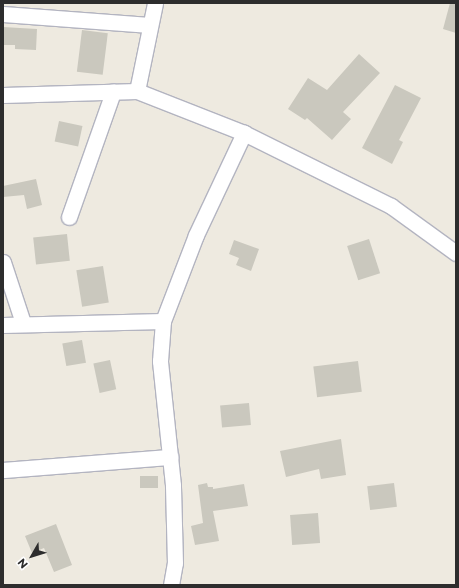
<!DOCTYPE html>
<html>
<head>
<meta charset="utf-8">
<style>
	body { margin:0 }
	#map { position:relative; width:459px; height:588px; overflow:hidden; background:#eeeae0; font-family:Montserrat,sans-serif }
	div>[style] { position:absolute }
	.building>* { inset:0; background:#cac8be; transform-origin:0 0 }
	.roads { filter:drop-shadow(1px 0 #b3b4c0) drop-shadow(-1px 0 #b3b4c0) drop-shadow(0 1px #b3b4c0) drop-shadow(0 -1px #b3b4c0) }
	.minor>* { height:15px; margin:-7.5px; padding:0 7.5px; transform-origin:7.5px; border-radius:7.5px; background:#fff }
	span { translate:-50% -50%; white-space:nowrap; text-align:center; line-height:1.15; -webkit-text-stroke:3.5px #fff; paint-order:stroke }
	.frame { position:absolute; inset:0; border:4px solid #2d2d2d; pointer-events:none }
	.north { position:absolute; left:12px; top:536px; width:40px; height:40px; -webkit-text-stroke:3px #fff; paint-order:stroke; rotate:231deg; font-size:11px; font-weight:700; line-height:16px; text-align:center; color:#2d2d2d }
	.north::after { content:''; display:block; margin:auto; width:14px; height:18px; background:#2d2d2d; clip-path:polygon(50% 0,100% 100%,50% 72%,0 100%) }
</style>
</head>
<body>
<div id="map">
	<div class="building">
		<i style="clip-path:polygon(450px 3px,456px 3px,456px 33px,443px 29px)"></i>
		<i style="clip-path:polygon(3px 27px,37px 29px,36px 50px,15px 49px,15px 45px,3px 45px)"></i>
		<i style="left:82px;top:30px;width:26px;height:42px;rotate:7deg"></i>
		<i style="clip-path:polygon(359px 54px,380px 73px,343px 112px,351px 119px,332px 140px,307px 118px,305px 120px,288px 109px,308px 78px,327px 90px)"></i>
		<i style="clip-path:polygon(395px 85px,421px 98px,399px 140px,403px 142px,392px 164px,362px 148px)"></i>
		<i style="left:59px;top:121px;width:24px;height:21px;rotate:12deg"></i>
		<i style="clip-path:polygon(36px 179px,42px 205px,27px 209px,24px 195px,3px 197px,3px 186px)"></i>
		<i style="left:67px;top:234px;width:27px;height:34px;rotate:84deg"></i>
		<i style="left:369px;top:239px;width:36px;height:23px;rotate:72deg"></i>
		<i style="clip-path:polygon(234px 240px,259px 249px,251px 271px,236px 265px,239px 258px,229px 254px)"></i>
		<i style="left:103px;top:266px;width:37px;height:27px;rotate:81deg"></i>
		<i style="left:82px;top:340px;width:23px;height:20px;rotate:80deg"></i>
		<i style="left:110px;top:360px;width:30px;height:17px;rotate:78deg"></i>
		<i style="left:358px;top:361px;width:31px;height:45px;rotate:83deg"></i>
		<i style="left:249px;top:403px;width:22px;height:29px;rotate:85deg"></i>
		<i style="clip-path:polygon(341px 439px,346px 475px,321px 479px,319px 469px,286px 477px,280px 451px)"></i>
		<i style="left:158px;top:476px;width:12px;height:18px;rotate:90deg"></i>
		<i style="clip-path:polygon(207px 483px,208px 487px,213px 487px,213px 489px,244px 484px,248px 506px,213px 511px,219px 541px,195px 545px,191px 526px,203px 523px,198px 485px)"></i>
		<i style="left:394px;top:483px;width:24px;height:27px;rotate:83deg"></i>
		<i style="left:318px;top:513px;width:30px;height:28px;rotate:86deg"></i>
		<i style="clip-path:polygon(56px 524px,72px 565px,54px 572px,44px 548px,32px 553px,25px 536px)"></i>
	</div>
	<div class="roads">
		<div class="minor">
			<i style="left:3px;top:14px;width:147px;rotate:4.3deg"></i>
			<i style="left:137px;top:91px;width:90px;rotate:-78.4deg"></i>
			<i style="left:3px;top:95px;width:134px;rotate:-1.7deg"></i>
			<i style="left:137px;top:91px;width:115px;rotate:21.4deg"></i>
			<i style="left:244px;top:133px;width:164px;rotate:26.4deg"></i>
			<i style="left:391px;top:206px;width:80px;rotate:35.9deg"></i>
			<i style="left:69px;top:217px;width:133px;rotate:-70.6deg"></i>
			<i style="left:3px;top:262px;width:64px;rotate:71.8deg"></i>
			<i style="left:3px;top:325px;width:160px;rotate:-1.4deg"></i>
			<i style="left:3px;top:470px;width:168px;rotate:-4.5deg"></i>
			<i style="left:171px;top:585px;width:22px;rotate:-80deg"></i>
			<i style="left:175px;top:563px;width:78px;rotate:-91.5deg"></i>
			<i style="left:173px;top:485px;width:125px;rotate:-96deg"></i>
			<i style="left:160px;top:361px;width:40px;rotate:-85.7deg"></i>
			<i style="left:163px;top:321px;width:92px;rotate:-69deg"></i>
			<i style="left:196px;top:235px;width:113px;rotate:-64.8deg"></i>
		</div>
	</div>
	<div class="frame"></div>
	<div class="north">N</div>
</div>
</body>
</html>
